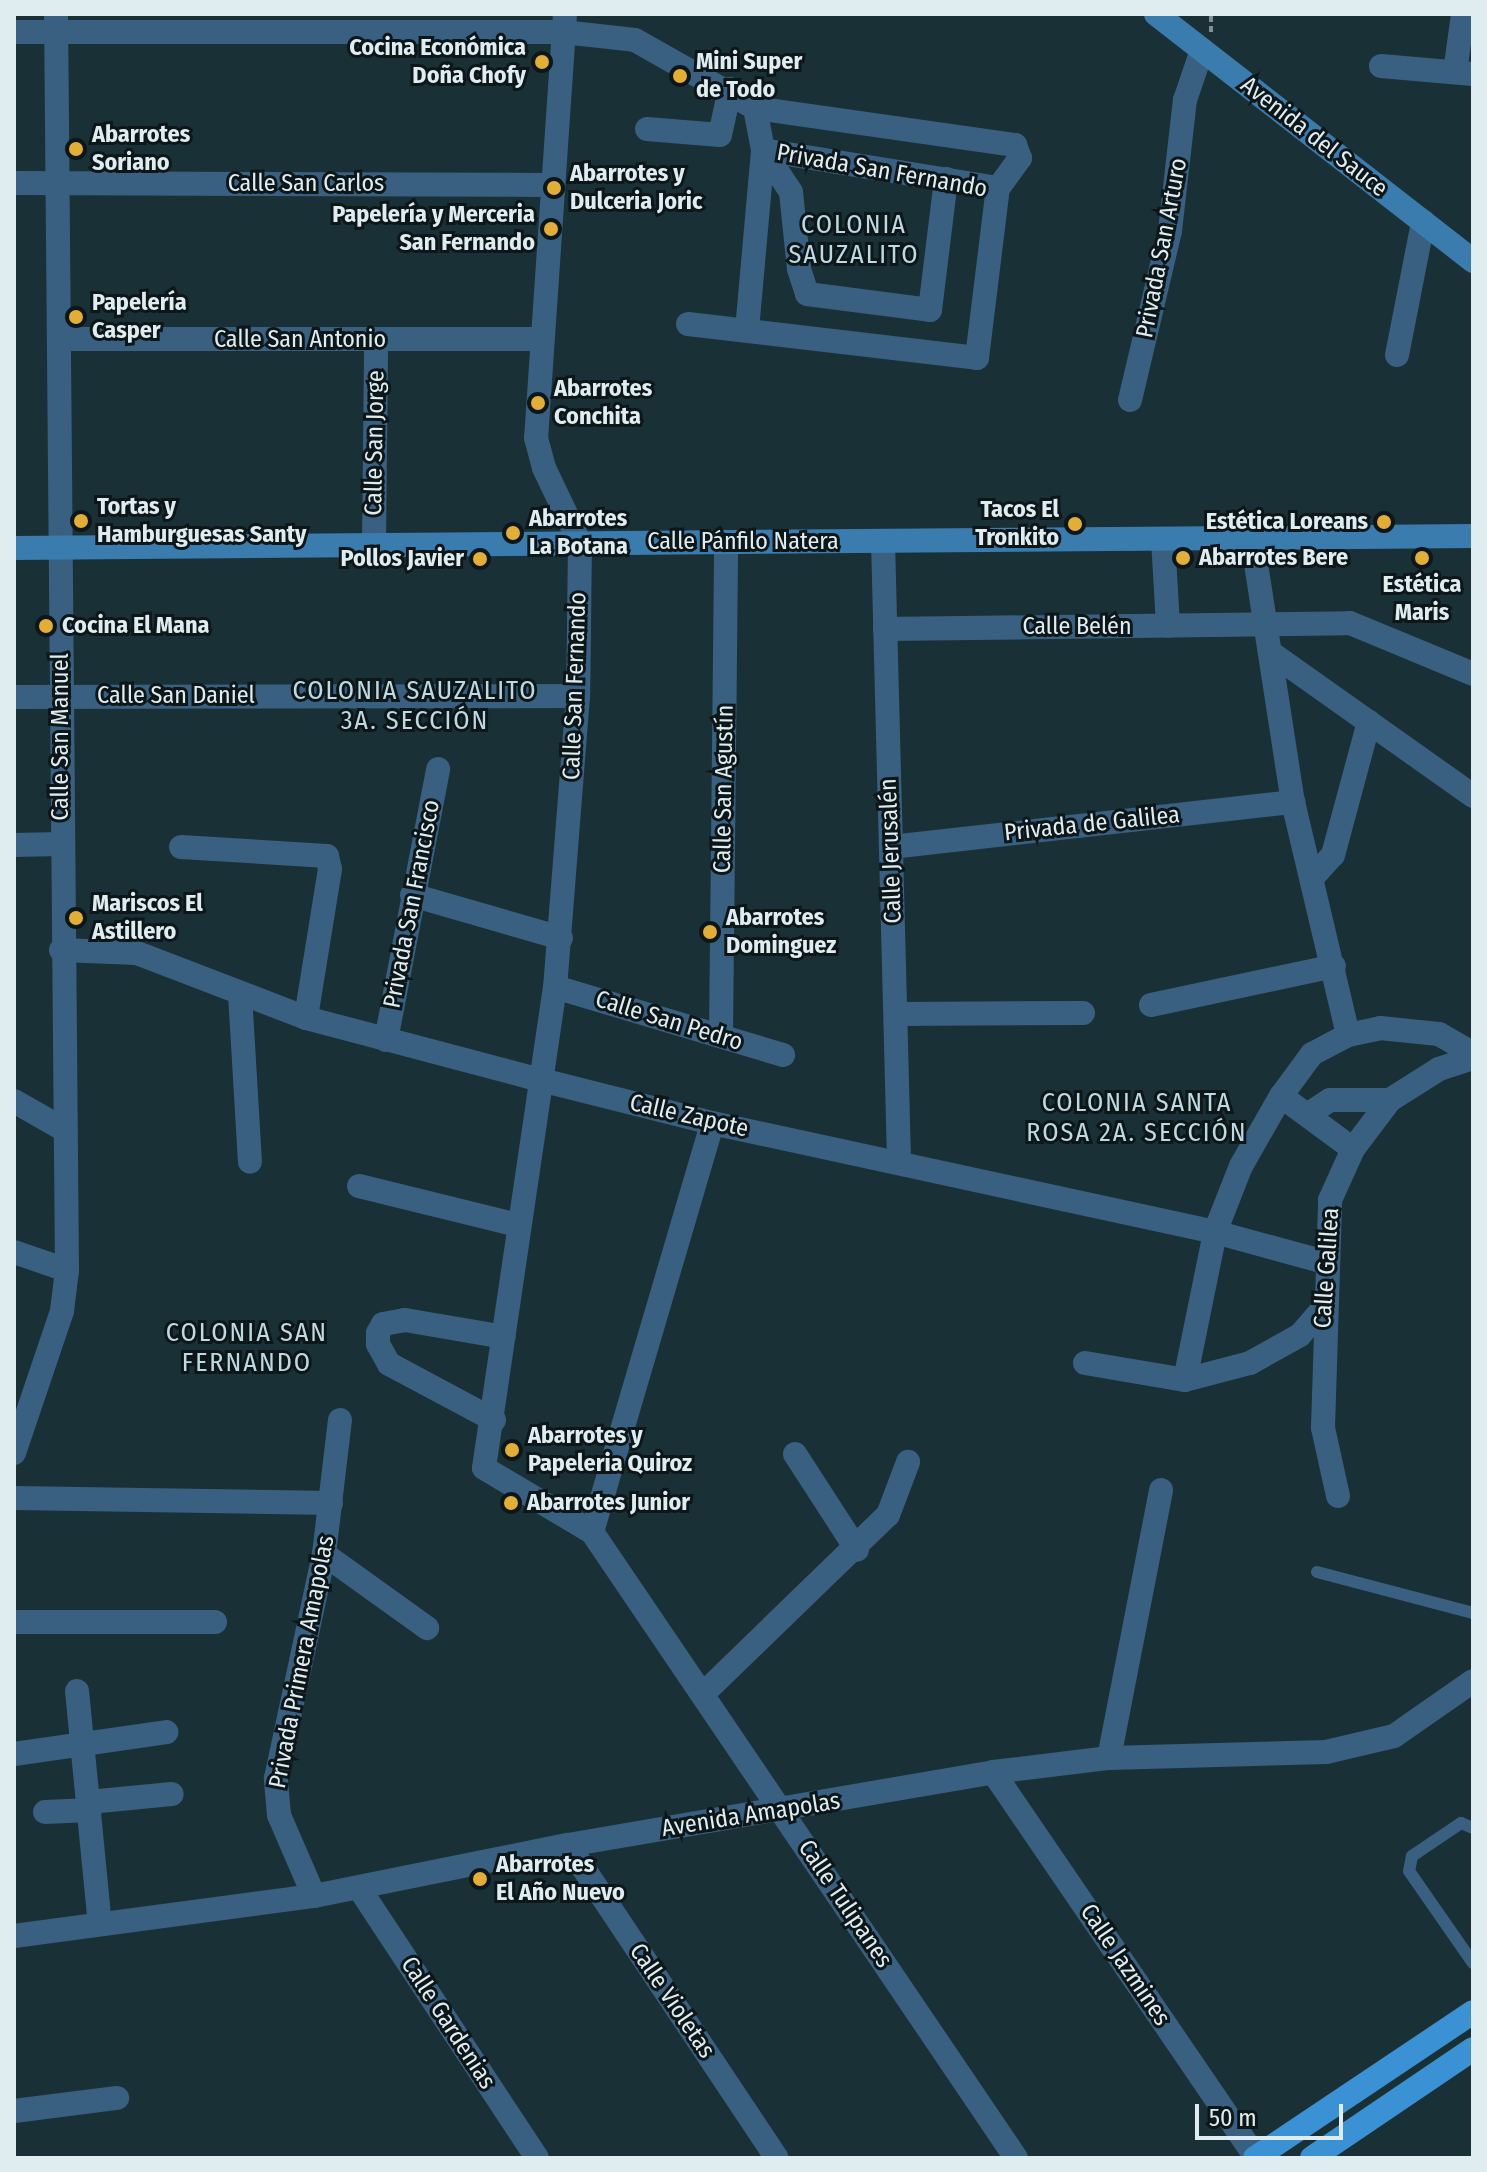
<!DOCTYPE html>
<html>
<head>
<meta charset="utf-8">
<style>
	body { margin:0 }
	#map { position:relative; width:1487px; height:2172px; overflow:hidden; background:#1a3037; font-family:"Fira Sans Condensed",sans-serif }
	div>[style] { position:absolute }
	.path>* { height:4px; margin-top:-2px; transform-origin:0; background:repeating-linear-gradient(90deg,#7e9095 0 6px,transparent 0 10px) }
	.lane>* { height:12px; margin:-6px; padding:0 6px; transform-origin:6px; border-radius:6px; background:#396080 }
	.street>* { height:24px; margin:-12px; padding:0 12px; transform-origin:12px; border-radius:12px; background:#396080 }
	.secondary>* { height:24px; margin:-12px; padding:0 12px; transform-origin:12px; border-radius:12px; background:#3b7caf }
	.primary>* { height:24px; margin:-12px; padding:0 12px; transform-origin:12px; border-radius:12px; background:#3a91d3 }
	.dots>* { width:22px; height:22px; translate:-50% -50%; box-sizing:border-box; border:4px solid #0d1619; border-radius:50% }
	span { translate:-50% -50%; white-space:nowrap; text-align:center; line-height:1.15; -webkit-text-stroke:6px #0d1619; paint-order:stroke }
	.poi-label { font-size:24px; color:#dfedf1; font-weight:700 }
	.right { translate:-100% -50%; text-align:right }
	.left { translate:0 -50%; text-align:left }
	.street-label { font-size:24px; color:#dfedf1 }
	.neighbourhood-label { font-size:26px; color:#bed9e1; letter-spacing:2px }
	.frame { position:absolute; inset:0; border:16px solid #dfedf1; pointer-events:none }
	.scale { position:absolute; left:1195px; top:2104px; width:148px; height:36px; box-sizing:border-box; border:4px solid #dfedf1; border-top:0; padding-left:10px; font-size:24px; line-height:28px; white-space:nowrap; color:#dfedf1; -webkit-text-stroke:6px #0d1619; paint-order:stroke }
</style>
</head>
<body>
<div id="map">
	<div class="path">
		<i style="left:1211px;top:32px;width:18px;rotate:-90deg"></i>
	</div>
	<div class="lane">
		<i style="left:1317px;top:1572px;width:161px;rotate:14.7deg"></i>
		<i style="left:1473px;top:1828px;width:13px;rotate:-157deg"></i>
		<i style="left:1461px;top:1823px;width:59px;rotate:146deg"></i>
		<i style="left:1412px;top:1856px;width:15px;rotate:101deg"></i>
		<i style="left:1409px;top:1871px;width:112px;rotate:55.2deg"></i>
	</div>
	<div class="street">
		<i style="left:565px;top:14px;width:425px;rotate:93.9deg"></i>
		<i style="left:536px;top:438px;width:31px;rotate:75deg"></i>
		<i style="left:544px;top:468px;width:83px;rotate:64.4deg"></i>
		<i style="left:580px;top:543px;width:153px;rotate:90.7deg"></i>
		<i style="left:578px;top:696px;width:292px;rotate:94.5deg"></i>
		<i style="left:555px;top:987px;width:486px;rotate:98.4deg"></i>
		<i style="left:484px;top:1468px;width:126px;rotate:30.7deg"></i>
		<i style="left:592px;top:1532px;width:756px;rotate:55.89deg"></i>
		<i style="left:14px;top:32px;width:549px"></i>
		<i style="left:563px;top:32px;width:72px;rotate:6.3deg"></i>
		<i style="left:635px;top:40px;width:138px;rotate:29.5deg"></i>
		<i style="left:755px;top:108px;width:43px;rotate:79.2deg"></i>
		<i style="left:763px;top:150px;width:238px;rotate:9.2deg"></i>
		<i style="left:1381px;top:66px;width:92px;rotate:5deg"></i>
		<i style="left:1455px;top:72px;width:59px;rotate:-82.1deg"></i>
		<i style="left:755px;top:108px;width:263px;rotate:8.1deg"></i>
		<i style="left:1015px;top:145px;width:14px;rotate:69deg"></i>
		<i style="left:1020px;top:158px;width:37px;rotate:126deg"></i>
		<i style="left:647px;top:129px;width:73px;rotate:4.7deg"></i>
		<i style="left:720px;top:135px;width:47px;rotate:-77.7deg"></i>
		<i style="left:763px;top:150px;width:50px;rotate:56.3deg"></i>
		<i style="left:791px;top:192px;width:77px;rotate:84.1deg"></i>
		<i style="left:799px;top:269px;width:26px;rotate:72deg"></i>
		<i style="left:807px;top:294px;width:124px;rotate:7.4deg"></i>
		<i style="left:930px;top:310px;width:132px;rotate:-83deg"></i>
		<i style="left:14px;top:183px;width:536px;rotate:0.21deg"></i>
		<i style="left:688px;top:324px;width:291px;rotate:6.7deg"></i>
		<i style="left:977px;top:358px;width:171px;rotate:-83deg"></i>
		<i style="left:747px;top:330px;width:181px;rotate:-84.9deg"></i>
		<i style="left:59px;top:339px;width:482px"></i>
		<i style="left:1397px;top:355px;width:136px;rotate:-78.9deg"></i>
		<i style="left:1130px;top:400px;width:174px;rotate:-76.7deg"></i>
		<i style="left:1170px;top:231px;width:132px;rotate:-83.5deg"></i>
		<i style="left:1185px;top:100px;width:53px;rotate:-71.2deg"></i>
		<i style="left:1252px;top:538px;width:267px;rotate:81.2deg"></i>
		<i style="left:1293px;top:802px;width:239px;rotate:76.7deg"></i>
		<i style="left:1163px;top:539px;width:87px;rotate:86.7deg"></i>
		<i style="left:883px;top:541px;width:621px;rotate:88.52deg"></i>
		<i style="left:374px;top:545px;width:205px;rotate:-89.4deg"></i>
		<i style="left:885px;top:629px;width:465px;rotate:-0.7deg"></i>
		<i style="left:1350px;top:623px;width:133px;rotate:22.5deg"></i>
		<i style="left:1274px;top:655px;width:244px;rotate:35.3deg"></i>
		<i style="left:14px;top:697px;width:564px;rotate:-0.1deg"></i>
		<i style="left:14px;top:845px;width:47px;rotate:-1.2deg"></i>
		<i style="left:181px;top:847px;width:146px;rotate:3.5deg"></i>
		<i style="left:327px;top:856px;width:13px;rotate:77deg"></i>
		<i style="left:330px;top:869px;width:151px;rotate:99.2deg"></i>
		<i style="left:891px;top:847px;width:405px;rotate:-6.4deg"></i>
		<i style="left:1312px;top:878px;width:31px;rotate:-48deg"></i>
		<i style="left:1333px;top:855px;width:138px;rotate:-74.9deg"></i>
		<i style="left:412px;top:895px;width:155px;rotate:16.1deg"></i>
		<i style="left:61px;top:950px;width:76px;rotate:2.3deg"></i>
		<i style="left:137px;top:953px;width:181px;rotate:21deg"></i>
		<i style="left:306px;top:1018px;width:239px;rotate:14.8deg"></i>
		<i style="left:537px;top:1079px;width:180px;rotate:14.1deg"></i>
		<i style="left:712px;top:1123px;width:515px;rotate:12.23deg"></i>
		<i style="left:1215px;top:1232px;width:114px;rotate:15.3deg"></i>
		<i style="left:555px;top:987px;width:238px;rotate:16.6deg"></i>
		<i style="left:240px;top:994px;width:168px;rotate:86.6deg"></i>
		<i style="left:1151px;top:1005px;width:187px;rotate:-12deg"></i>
		<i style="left:896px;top:1014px;width:187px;rotate:-0.3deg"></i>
		<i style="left:721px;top:1036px;width:494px;rotate:-89.4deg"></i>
		<i style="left:386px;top:1040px;width:276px;rotate:-79.1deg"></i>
		<i style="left:1281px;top:1096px;width:89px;rotate:36.4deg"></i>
		<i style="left:14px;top:1101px;width:56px;rotate:29.7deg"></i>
		<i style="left:1310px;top:1113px;width:24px;rotate:-33deg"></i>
		<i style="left:1330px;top:1100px;width:60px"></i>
		<i style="left:359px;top:1186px;width:164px;rotate:13.8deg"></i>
		<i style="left:14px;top:1252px;width:56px;rotate:18.8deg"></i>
		<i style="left:1085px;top:1363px;width:101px;rotate:9.6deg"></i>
		<i style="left:1185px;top:1380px;width:67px;rotate:-14.7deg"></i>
		<i style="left:1250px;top:1363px;width:57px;rotate:-29.2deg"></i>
		<i style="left:1300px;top:1335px;width:35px;rotate:-49deg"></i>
		<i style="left:1185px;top:1380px;width:151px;rotate:-78.5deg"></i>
		<i style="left:1215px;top:1232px;width:71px;rotate:-68.5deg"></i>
		<i style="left:1241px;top:1166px;width:81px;rotate:-60.3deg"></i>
		<i style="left:1281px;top:1096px;width:52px;rotate:-53.6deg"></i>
		<i style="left:1312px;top:1054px;width:41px;rotate:-27.8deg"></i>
		<i style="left:1348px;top:1035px;width:33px;rotate:-12deg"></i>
		<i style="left:1380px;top:1028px;width:59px;rotate:5.8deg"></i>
		<i style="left:1439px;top:1034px;width:39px;rotate:30deg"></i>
		<i style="left:494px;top:1420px;width:119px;rotate:-151.9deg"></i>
		<i style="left:389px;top:1364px;width:23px;rotate:-119deg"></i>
		<i style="left:378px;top:1344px;width:11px;rotate:-90deg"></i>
		<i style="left:378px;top:1333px;width:10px;rotate:-61deg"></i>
		<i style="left:383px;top:1324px;width:22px;rotate:-10deg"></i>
		<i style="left:405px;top:1320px;width:100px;rotate:9.7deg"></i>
		<i style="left:14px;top:1453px;width:150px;rotate:-71.3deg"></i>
		<i style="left:62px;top:1311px;width:41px;rotate:-83deg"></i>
		<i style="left:67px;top:1270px;width:1256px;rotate:-90.5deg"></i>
		<i style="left:795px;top:1454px;width:114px;rotate:57.1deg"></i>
		<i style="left:1338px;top:1496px;width:70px;rotate:-102.4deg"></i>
		<i style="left:1323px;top:1428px;width:228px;rotate:-88.2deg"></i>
		<i style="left:1330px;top:1200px;width:56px;rotate:-65.7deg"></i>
		<i style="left:1353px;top:1149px;width:61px;rotate:-52.9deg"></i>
		<i style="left:1390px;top:1100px;width:58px;rotate:-32.3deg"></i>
		<i style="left:1439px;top:1069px;width:36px;rotate:-18deg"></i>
		<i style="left:14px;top:1498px;width:317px;rotate:0.9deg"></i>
		<i style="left:592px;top:1532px;width:426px;rotate:-73.6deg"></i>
		<i style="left:324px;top:1554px;width:127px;rotate:35.7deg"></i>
		<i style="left:14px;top:1622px;width:201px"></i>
		<i style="left:77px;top:1691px;width:234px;rotate:84.4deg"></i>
		<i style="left:704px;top:1693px;width:256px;rotate:-44.1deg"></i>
		<i style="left:888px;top:1515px;width:57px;rotate:-69.3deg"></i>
		<i style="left:14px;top:1754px;width:154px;rotate:-8.2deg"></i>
		<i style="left:1109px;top:1758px;width:273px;rotate:-79deg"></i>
		<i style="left:993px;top:1772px;width:467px;rotate:55.7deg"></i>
		<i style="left:89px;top:1802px;width:83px;rotate:-5.5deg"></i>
		<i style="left:45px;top:1812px;width:45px;rotate:-2.5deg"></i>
		<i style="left:568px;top:1845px;width:376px;rotate:56.3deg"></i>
		<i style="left:359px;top:1888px;width:323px;rotate:56.6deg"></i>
		<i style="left:314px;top:1896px;width:88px;rotate:-113.4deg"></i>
		<i style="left:279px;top:1815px;width:37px;rotate:-95deg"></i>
		<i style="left:276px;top:1778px;width:229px;rotate:-77.9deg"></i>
		<i style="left:324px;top:1554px;width:135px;rotate:-83.2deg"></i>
		<i style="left:14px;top:1936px;width:303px;rotate:-7.6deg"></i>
		<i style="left:314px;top:1896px;width:259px;rotate:-11.4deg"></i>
		<i style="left:568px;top:1845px;width:431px;rotate:-9.7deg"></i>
		<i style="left:993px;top:1772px;width:117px;rotate:-6.9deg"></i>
		<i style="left:1109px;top:1758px;width:217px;rotate:-1.6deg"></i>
		<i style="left:1326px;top:1752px;width:70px;rotate:-13.2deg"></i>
		<i style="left:1394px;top:1736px;width:96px;rotate:-34.8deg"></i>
		<i style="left:14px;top:2111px;width:104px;rotate:-7.2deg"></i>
	</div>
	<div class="secondary">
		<i style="left:1156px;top:14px;width:402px;rotate:37.9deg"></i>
		<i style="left:14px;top:548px;width:1459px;rotate:-0.47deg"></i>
	</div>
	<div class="primary">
		<i style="left:1255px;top:2158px;width:262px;rotate:-33.8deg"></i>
		<i style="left:1312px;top:2158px;width:194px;rotate:-34.1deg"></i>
	</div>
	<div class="dots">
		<i style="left:542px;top:62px;background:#e3ae35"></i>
		<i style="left:680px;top:76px;background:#e3ae35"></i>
		<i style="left:76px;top:149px;background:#e3ae35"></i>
		<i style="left:554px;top:188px;background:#e3ae35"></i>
		<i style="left:551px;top:229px;background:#e3ae35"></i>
		<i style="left:76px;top:317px;background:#e3ae35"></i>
		<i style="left:538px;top:403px;background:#e3ae35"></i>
		<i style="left:81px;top:521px;background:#e3ae35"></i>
		<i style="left:1384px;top:522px;background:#e3ae35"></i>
		<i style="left:1075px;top:524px;background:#e3ae35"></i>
		<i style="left:513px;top:533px;background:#e3ae35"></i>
		<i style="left:1183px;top:558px;background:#e3ae35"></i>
		<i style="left:1422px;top:558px;background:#e3ae35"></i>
		<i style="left:480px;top:559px;background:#e3ae35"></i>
		<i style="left:46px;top:626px;background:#e3ae35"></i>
		<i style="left:76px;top:918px;background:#e3ae35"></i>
		<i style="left:710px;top:932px;background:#e3ae35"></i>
		<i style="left:512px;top:1450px;background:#e3ae35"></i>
		<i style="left:511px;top:1503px;background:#e3ae35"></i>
		<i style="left:480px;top:1879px;background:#e3ae35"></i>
	</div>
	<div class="poi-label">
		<span class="right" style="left:526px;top:62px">Cocina Económica<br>Doña Chofy</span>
		<span class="left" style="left:696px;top:76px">Mini Super<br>de Todo</span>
		<span class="left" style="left:92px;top:149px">Abarrotes<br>Soriano</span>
		<span class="left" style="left:570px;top:188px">Abarrotes y<br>Dulceria Joric</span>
		<span class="right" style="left:535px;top:229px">Papelería y Merceria<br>San Fernando</span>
		<span class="left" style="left:92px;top:317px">Papelería<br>Casper</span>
		<span class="left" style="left:554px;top:403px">Abarrotes<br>Conchita</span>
		<span class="left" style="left:97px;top:521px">Tortas y<br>Hamburguesas Santy</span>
		<span class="right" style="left:1059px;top:524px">Tacos El<br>Tronkito</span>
		<span class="left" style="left:529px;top:533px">Abarrotes<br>La Botana</span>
		<span class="right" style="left:1368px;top:522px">Estética Loreans</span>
		<span class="left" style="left:1199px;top:558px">Abarrotes Bere</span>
		<span class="right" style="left:464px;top:559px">Pollos Javier</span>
		<span style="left:1422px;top:599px">Estética<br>Maris</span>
		<span class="left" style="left:62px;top:626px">Cocina El Mana</span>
		<span class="left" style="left:92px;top:918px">Mariscos El<br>Astillero</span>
		<span class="left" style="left:726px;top:932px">Abarrotes<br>Dominguez</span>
		<span class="left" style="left:528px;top:1450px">Abarrotes y<br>Papeleria Quiroz</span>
		<span class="left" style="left:527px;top:1503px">Abarrotes Junior</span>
		<span class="left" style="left:496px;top:1879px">Abarrotes<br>El Año Nuevo</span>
	</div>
	<div class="street-label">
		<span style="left:1314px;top:137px;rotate:38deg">Avenida del Sauce</span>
		<span style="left:882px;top:171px;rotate:10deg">Privada San Fernando</span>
		<span style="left:306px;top:184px">Calle San Carlos</span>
		<span style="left:1162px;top:248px;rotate:-79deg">Privada San Arturo</span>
		<span style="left:300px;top:340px">Calle San Antonio</span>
		<span style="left:375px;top:443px;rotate:-89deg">Calle San Jorge</span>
		<span style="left:743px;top:542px">Calle Pánfilo Natera</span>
		<span style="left:1077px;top:627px">Calle Belén</span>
		<span style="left:575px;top:686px;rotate:-88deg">Calle San Fernando</span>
		<span style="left:176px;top:696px">Calle San Daniel</span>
		<span style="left:61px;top:737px;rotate:-90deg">Calle San Manuel</span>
		<span style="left:724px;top:789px;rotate:-89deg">Calle San Agustín</span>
		<span style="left:1092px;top:824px;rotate:-6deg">Privada de Galilea</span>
		<span style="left:891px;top:851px;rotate:-92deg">Calle Jerusalén</span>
		<span style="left:412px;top:904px;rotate:-79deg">Privada San Francisco</span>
		<span style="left:669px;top:1021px;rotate:17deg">Calle San Pedro</span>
		<span style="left:689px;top:1116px;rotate:13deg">Calle Zapote</span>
		<span style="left:1327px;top:1268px;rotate:-86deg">Calle Galilea</span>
		<span style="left:302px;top:1662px;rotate:-79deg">Privada Primera Amapolas</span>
		<span style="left:751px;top:1815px;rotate:-9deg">Avenida Amapolas</span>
		<span style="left:845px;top:1904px;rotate:56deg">Calle Tulipanes</span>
		<span style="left:1125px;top:1965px;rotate:56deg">Calle Jazmines</span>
		<span style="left:672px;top:2001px;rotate:56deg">Calle Violetas</span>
		<span style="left:448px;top:2023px;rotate:57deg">Calle Gardenias</span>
	</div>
	<div class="neighbourhood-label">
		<span style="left:854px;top:240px">COLONIA<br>SAUZALITO</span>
		<span style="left:415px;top:706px">COLONIA SAUZALITO<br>3A. SECCIÓN</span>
		<span style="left:1137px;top:1118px">COLONIA SANTA<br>ROSA 2A. SECCIÓN</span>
		<span style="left:247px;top:1348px">COLONIA SAN<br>FERNANDO</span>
	</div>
	<div class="frame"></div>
	<div class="scale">50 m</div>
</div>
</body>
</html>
